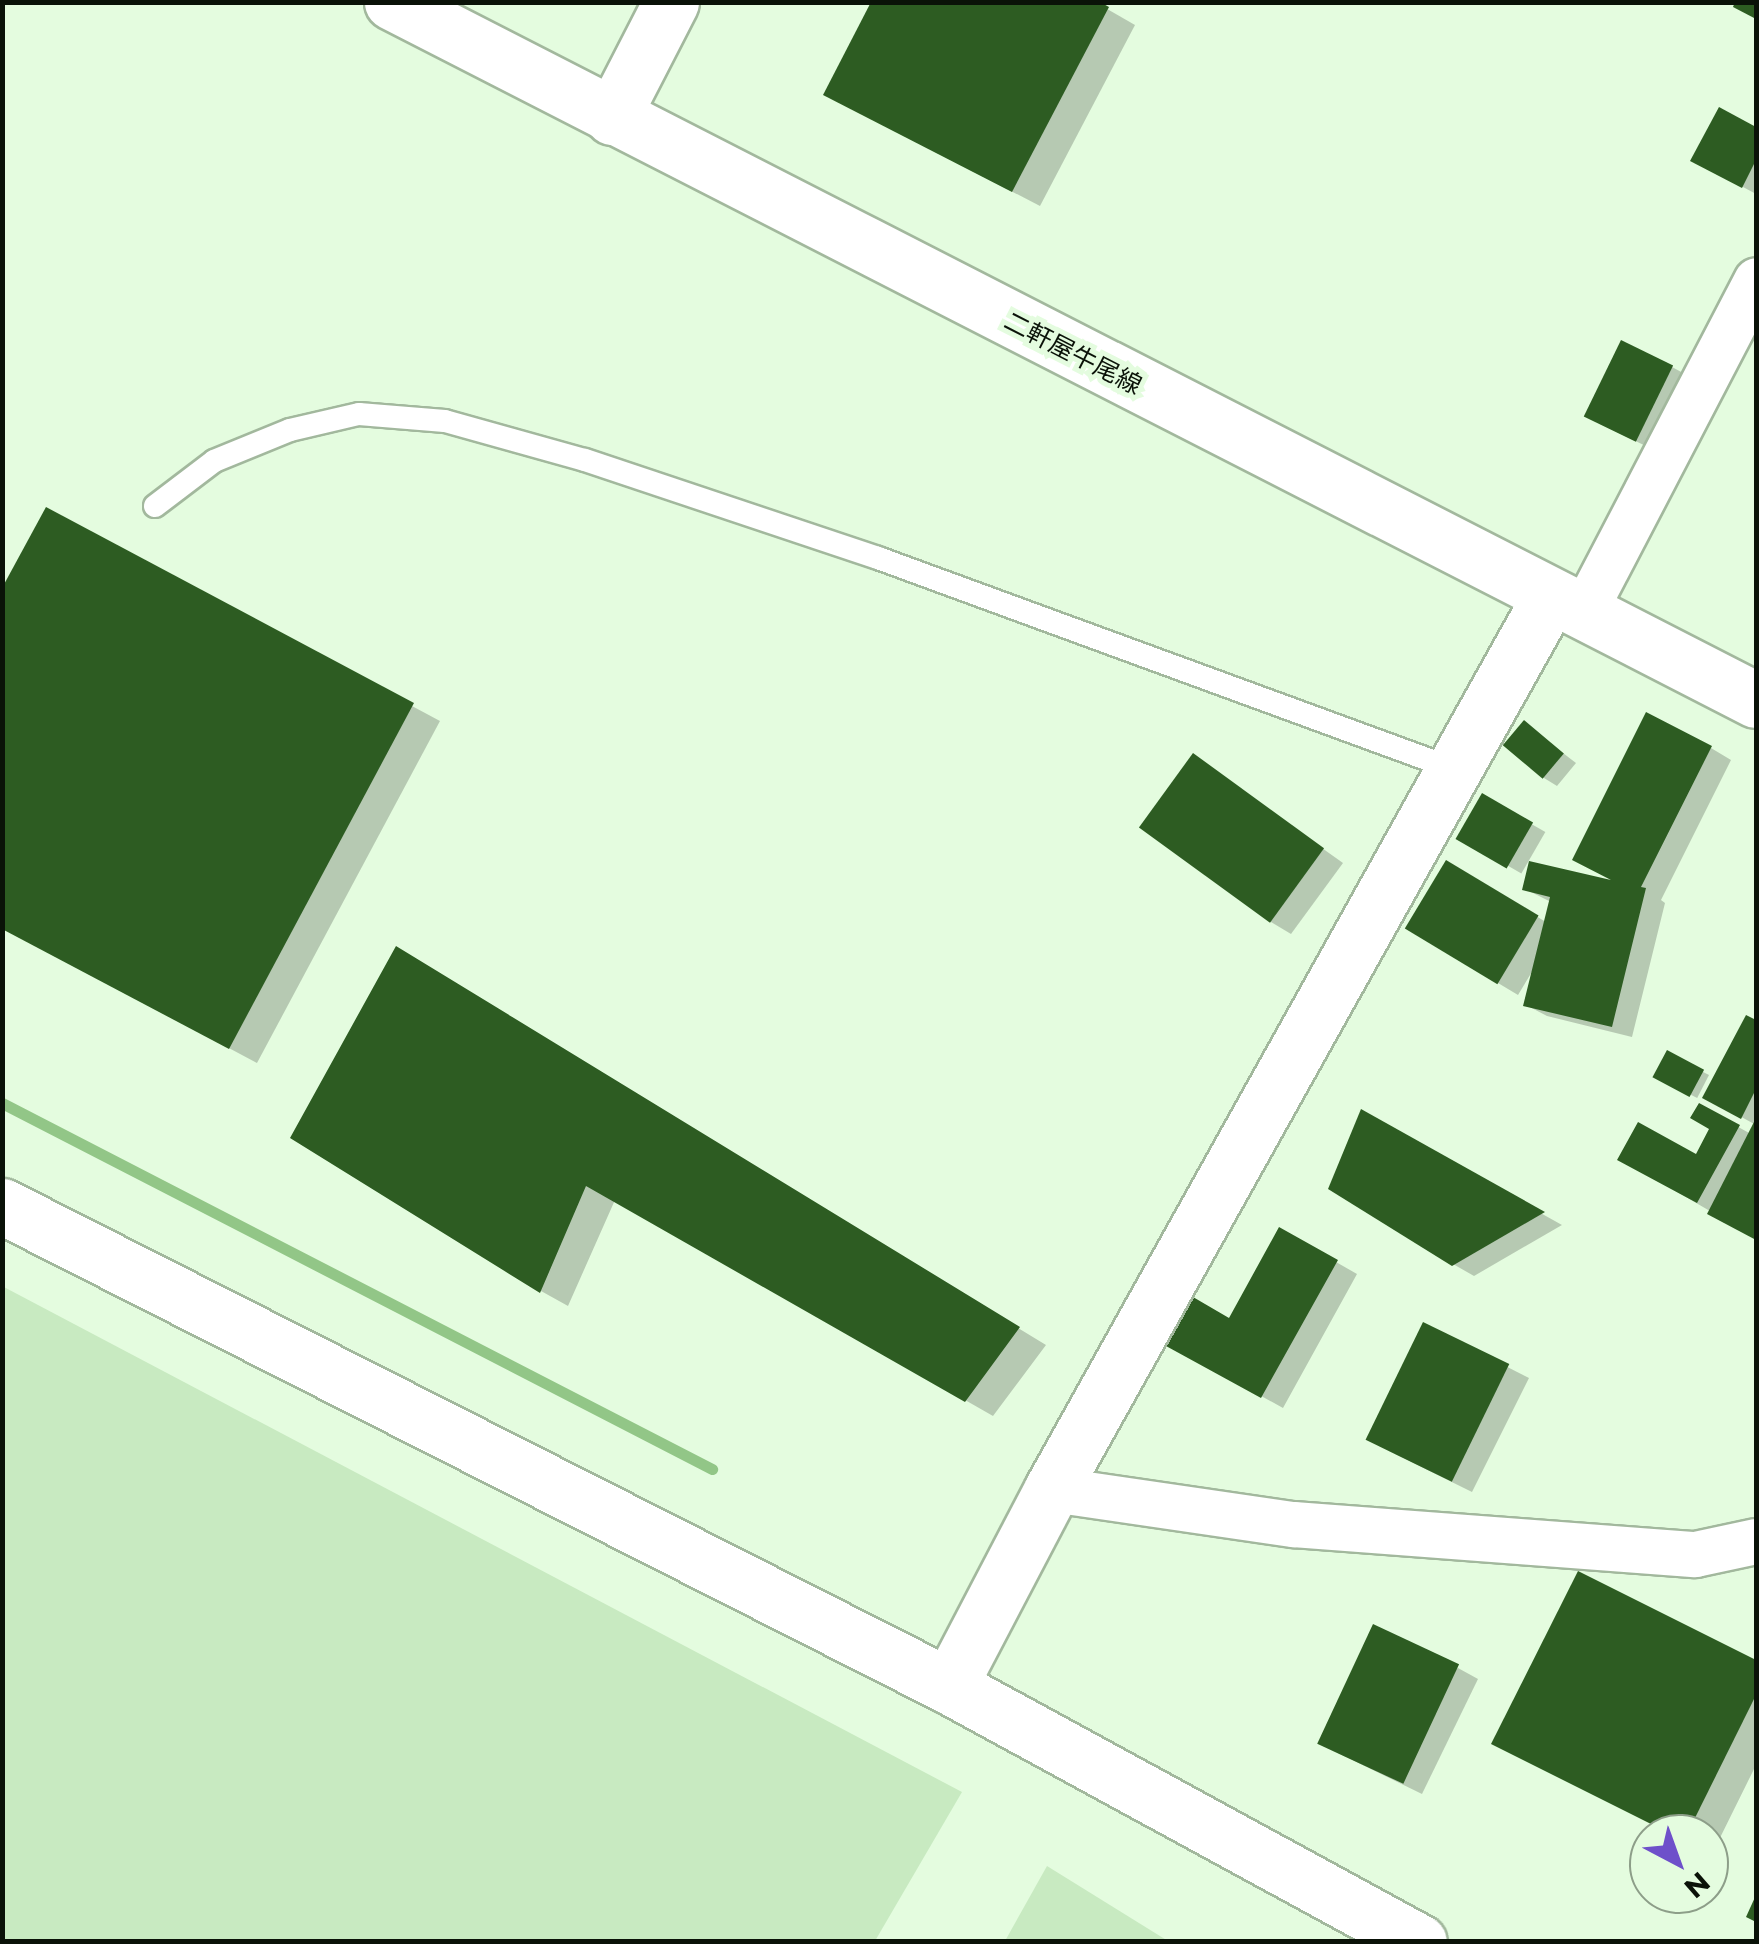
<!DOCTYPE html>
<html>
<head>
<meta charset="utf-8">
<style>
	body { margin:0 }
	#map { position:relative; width:1759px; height:1944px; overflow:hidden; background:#e4fcdf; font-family:Montserrat,"Noto Sans JP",sans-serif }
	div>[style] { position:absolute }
	.green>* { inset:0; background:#c8eac1 }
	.shadow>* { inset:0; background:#0003; transform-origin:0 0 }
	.stream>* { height:11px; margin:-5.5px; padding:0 5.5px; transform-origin:5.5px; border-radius:5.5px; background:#92c687 }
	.building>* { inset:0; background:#2d5c22; transform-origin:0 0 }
	.roads { filter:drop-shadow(2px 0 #a2b89d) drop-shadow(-2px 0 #a2b89d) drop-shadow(0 2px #a2b89d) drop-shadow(0 -2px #a2b89d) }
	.service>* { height:22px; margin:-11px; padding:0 11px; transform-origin:11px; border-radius:11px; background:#fff }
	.minor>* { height:45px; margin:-22.5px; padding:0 22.5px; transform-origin:22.5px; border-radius:22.5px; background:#fff }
	.tertiary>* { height:55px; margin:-27.5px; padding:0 27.5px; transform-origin:27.5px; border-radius:27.5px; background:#fff }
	span { translate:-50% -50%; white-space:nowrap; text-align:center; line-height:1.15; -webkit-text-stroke:10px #e4fcdf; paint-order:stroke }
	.street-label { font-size:25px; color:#0a1208 }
	.frame { position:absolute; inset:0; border:5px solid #0a1208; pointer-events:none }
	.north { position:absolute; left:1629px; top:1814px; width:100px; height:100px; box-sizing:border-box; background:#e4fcdf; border:2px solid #8d9e89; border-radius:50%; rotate:139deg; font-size:28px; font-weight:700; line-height:40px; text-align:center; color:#0a1208 }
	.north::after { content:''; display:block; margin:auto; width:35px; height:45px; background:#6e50ca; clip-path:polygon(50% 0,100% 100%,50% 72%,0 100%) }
</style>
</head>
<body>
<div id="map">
	<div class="green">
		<i style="clip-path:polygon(2px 1286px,962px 1792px,875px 1941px,3px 1941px)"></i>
		<i style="clip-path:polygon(1047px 1866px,1168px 1941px,1005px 1941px)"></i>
	</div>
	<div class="shadow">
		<i style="clip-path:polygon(1095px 2px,1135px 25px,1040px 206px,854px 110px)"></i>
		<i style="clip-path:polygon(1720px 111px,1756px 130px,1756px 194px,1693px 160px)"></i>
		<i style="clip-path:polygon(1672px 367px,1685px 374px,1650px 448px,1600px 424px)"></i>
		<i style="clip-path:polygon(47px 511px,440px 721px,257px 1063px,2px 927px)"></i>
		<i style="clip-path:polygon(1525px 724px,1576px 763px,1557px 786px,1544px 778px)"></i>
		<i style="clip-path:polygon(1711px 748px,1731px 760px,1661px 900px,1665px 903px,1632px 1037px,1547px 1016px,1526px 1005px,1533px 970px,1518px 995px,1408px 929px,1447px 863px,1546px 922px,1551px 902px,1525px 889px,1613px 882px)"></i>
		<i style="clip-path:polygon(1194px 757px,1343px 863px,1291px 934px,1271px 922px)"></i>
		<i style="left:1483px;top:796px;width:72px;height:48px;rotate:30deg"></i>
		<i style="clip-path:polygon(424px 965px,1046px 1345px,993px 1416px,615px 1200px,568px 1306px,541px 1291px,293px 1137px)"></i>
		<i style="clip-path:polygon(1747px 1018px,1756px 1023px,1756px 1238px,1621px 1159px,1697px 1157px,1712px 1128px,1700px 1106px,1751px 1134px,1756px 1125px,1705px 1097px)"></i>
		<i style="left:1668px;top:1054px;width:46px;height:26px;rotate:27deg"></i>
		<i style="clip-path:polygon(1362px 1113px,1562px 1225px,1474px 1276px,1453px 1264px)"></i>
		<i style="clip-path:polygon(1280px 1230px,1357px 1274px,1283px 1408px,1169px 1345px,1230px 1321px)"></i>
		<i style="clip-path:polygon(1425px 1325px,1529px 1378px,1472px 1492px,1389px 1451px)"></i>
		<i style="clip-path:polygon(1580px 1574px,1756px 1662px,1756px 1765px,1712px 1854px,1709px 1834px,1672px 1834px)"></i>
		<i style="clip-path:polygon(1458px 1668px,1478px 1679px,1422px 1794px,1338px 1753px)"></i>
	</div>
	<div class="stream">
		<i style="left:2px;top:1103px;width:799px;rotate:27.27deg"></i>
	</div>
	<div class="building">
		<i style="clip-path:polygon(871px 2px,1100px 2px,1109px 7px,1012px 192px,823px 95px)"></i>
		<i style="clip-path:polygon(1735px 2px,1756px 2px,1756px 19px,1733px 7px)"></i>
		<i style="clip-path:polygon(1719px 107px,1756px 127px,1756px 160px,1742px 188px,1690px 161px)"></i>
		<i style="left:1621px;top:340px;width:58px;height:85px;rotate:26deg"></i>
		<i style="clip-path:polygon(46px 507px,414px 703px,229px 1049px,2px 929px,2px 588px)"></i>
		<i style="clip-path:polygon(1646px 712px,1712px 746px,1641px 887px,1646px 888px,1612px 1027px,1523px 1006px,1550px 897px,1522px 890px,1529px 861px,1611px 880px,1572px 860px)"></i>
		<i style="left:1524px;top:720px;width:52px;height:33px;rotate:40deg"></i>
		<i style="left:1193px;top:753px;width:162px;height:92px;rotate:36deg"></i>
		<i style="left:1482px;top:793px;width:59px;height:53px;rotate:30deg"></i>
		<i style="left:1446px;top:860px;width:108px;height:80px;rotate:31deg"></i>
		<i style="clip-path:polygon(396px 946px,1020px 1327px,965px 1402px,586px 1186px,540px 1293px,290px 1138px)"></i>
		<i style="clip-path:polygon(1746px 1015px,1756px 1020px,1756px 1089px,1741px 1119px,1702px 1098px)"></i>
		<i style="left:1667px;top:1050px;width:42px;height:31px;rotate:28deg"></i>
		<i style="clip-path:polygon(1699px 1103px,1740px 1125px,1697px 1203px,1617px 1160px,1638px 1122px,1696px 1154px,1709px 1129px,1690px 1118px)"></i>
		<i style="clip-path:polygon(1361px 1109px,1545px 1212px,1452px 1266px,1328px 1189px)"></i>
		<i style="clip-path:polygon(1756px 1118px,1756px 1240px,1707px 1214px)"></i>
		<i style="clip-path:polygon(1279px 1227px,1338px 1260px,1261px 1398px,1166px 1346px,1193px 1297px,1229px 1318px)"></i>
		<i style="left:1423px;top:1322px;width:96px;height:131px;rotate:26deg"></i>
		<i style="clip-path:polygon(1578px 1571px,1756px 1660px,1756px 1695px,1687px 1834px,1671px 1834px,1491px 1744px)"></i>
		<i style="left:1373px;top:1624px;width:95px;height:132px;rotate:25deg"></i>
		<i style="clip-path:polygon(1756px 1895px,1756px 1922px,1746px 1917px)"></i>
	</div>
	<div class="roads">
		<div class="service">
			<i style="left:155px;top:506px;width:74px;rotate:-37.3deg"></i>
			<i style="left:214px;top:461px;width:82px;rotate:-22.2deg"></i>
			<i style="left:290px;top:430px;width:71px;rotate:-13.1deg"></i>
			<i style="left:359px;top:414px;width:86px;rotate:4.7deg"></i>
			<i style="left:445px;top:421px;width:145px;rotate:15.6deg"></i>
			<i style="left:585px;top:460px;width:309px;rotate:18.5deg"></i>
			<i style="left:878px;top:558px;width:613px;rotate:20.12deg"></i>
		</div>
		<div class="minor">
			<i style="left:1584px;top:611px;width:373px;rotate:-62.5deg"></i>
			<i style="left:1052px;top:1489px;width:244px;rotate:8.3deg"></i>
			<i style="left:1293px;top:1524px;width:403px;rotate:4.3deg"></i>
			<i style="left:1695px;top:1554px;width:62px;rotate:-12deg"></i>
		</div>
		<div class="tertiary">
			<i style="left:392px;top:2px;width:1532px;rotate:27.1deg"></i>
			<i style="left:612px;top:117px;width:129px;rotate:-62.8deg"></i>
			<i style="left:2px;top:1206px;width:1062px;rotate:26.88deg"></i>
			<i style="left:949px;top:1686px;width:535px;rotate:28.58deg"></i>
			<i style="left:949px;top:1686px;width:222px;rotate:-62.4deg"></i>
			<i style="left:1052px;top:1489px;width:1022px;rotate:-60.83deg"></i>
		</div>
	</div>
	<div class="street-label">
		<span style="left:1073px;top:353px;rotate:27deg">二軒屋牛尾線</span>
	</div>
	<div class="frame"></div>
	<div class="north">N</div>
</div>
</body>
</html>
